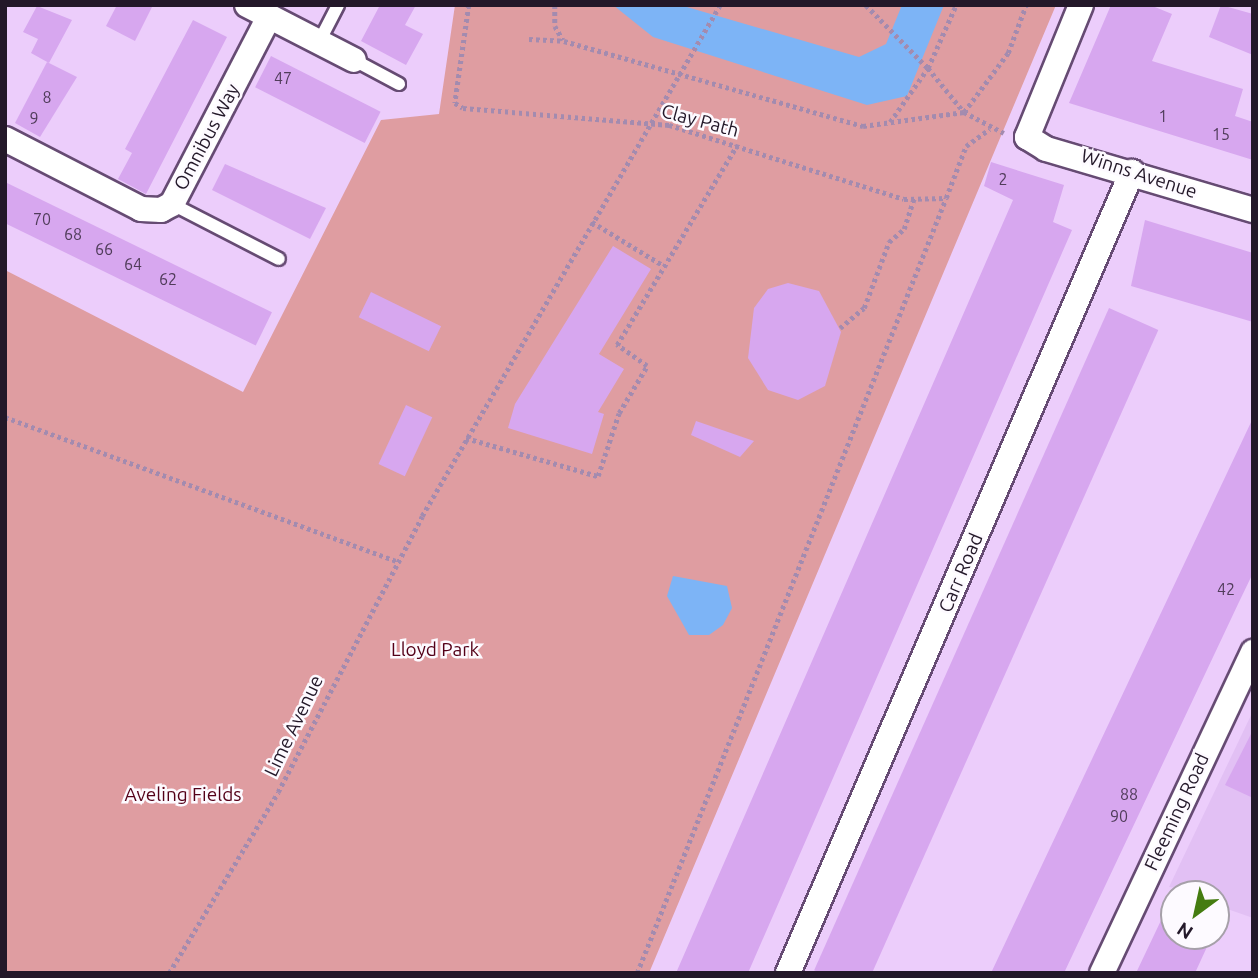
<!DOCTYPE html>
<html>
<head>
<meta charset="utf-8">
<style>
	body { margin:0 }
	#map { position:relative; width:1258px; height:978px; overflow:hidden; background:#eccdfb; font-family:Ubuntu,sans-serif }
	div>[style] { position:absolute }
	.built>* { inset:0; background:#e2c0f4 }
	.green>* { inset:0; background:#df9da1 }
	.water>* { inset:0; background:#7db4f6 }
	.building>* { inset:0; background:#d7a7ef; transform-origin:0 0 }
	.path>* { height:4.5px; margin-top:-2.25px; transform-origin:0; background:repeating-linear-gradient(90deg,#a38baf 0 3.5px,transparent 0 7px) }
	.roads { filter:drop-shadow(2px 0 #664b73) drop-shadow(-2px 0 #664b73) drop-shadow(0 2px #664b73) drop-shadow(0 -2px #664b73) }
	.lane>* { height:12px; margin:-6px; padding:0 6px; transform-origin:6px; border-radius:6px; background:#fff }
	.street>* { height:24px; margin:-12px; padding:0 12px; transform-origin:12px; border-radius:12px; background:#fff }
	span { translate:-50% -50%; white-space:nowrap; text-align:center; line-height:1.15; -webkit-text-stroke:5px #fdfaff; paint-order:stroke }
	.number-label { font-size:16px; color:#503c5a }
	.number-label span { -webkit-text-stroke-width:0 }
	.street-label { font-size:19px; color:#231829 }
	.park-label { font-size:19px; color:#540018 }
	.frame { position:absolute; inset:0; border:7px solid #231829; pointer-events:none }
	.north { position:absolute; left:1160px; top:880px; width:70px; height:70px; box-sizing:border-box; background:#fdfaff; border:2px solid #a6a0a9; border-radius:50%; rotate:213deg; font-size:19px; font-weight:700; line-height:28px; text-align:center; color:#231829 }
	.north::after { content:''; display:block; margin:auto; width:24px; height:32px; background:#457c11; clip-path:polygon(50% 0,100% 100%,50% 72%,0 100%) }
</style>
</head>
<body>
<div id="map">
	<div class="built">
		<i style="clip-path:polygon(1253px 711px,1253px 918px,1216px 905px,1216px 894px,1169px 887px)"></i>
	</div>
	<div class="green">
		<i style="clip-path:polygon(455px 5px,1056px 5px,649px 973px,5px 973px,5px 270px,243px 392px,381px 120px,439px 114px)"></i>
	</div>
	<div class="water">
		<i style="clip-path:polygon(613px 5px,680px 5px,859px 57px,886px 44px,902px 5px,944px 5px,907px 96px,867px 105px,653px 37px)"></i>
		<i style="clip-path:polygon(673px 576px,727px 586px,732px 608px,723px 625px,709px 635px,689px 635px,667px 596px)"></i>
	</div>
	<div class="building">
		<i style="clip-path:polygon(117px 5px,153px 5px,135px 41px,106px 26px)"></i>
		<i style="clip-path:polygon(380px 5px,416px 5px,405px 25px,423px 34px,406px 65px,361px 41px)"></i>
		<i style="clip-path:polygon(1111px 5px,1150px 5px,1172px 14px,1152px 61px,1243px 89px,1235px 116px,1253px 122px,1253px 160px,1069px 103px)"></i>
		<i style="clip-path:polygon(1221px 5px,1253px 14px,1253px 55px,1209px 37px)"></i>
		<i style="clip-path:polygon(37px 6px,72px 20px,49px 63px,31px 53px,38px 39px,23px 32px)"></i>
		<i style="clip-path:polygon(193px 20px,227px 37px,146px 194px,118px 179px,132px 153px,125px 149px)"></i>
		<i style="left:271px;top:56px;width:123px;height:35px;rotate:27deg"></i>
		<i style="clip-path:polygon(47px 62px,77px 77px,40px 137px,15px 123px)"></i>
		<i style="clip-path:polygon(991px 162px,1064px 185px,1053px 222px,1072px 230px,748px 973px,676px 973px,1013px 200px,984px 186px)"></i>
		<i style="clip-path:polygon(225px 164px,326px 208px,310px 239px,212px 190px)"></i>
		<i style="left:5px;top:182px;width:297px;height:37px;rotate:26deg"></i>
		<i style="clip-path:polygon(1145px 220px,1253px 253px,1253px 322px,1131px 286px)"></i>
		<i style="clip-path:polygon(613px 246px,651px 269px,599px 354px,624px 369px,598px 412px,604px 414px,592px 454px,508px 428px,515px 404px)"></i>
		<i style="clip-path:polygon(788px 283px,819px 291px,841px 332px,825px 386px,798px 400px,768px 390px,748px 358px,754px 308px,768px 289px)"></i>
		<i style="left:371px;top:292px;width:78px;height:28px;rotate:26deg"></i>
		<i style="left:1109px;top:308px;width:54px;height:725px;rotate:24deg"></i>
		<i style="left:406px;top:405px;width:29px;height:65px;rotate:25deg"></i>
		<i style="clip-path:polygon(1253px 418px,1253px 573px,1239px 602px,1064px 973px,991px 973px)"></i>
		<i style="clip-path:polygon(696px 421px,754px 441px,740px 457px,691px 435px)"></i>
		<i style="clip-path:polygon(1253px 730px,1253px 798px,1225px 785px)"></i>
		<i style="clip-path:polygon(1174px 893px,1174px 936px,1212px 936px,1195px 973px,1136px 973px)"></i>
	</div>
	<div class="path">
		<i style="left:469px;top:5px;width:99px;rotate:98.1deg"></i>
		<i style="left:455px;top:103px;width:9px;rotate:32deg"></i>
		<i style="left:463px;top:108px;width:207px;rotate:4.7deg"></i>
		<i style="left:669px;top:125px;width:246px;rotate:17.5deg"></i>
		<i style="left:904px;top:199px;width:42px;rotate:-1.4deg"></i>
		<i style="left:946px;top:198px;width:56px;rotate:-69deg"></i>
		<i style="left:966px;top:146px;width:29px;rotate:-36deg"></i>
		<i style="left:555px;top:5px;width:21px;rotate:90deg"></i>
		<i style="left:555px;top:26px;width:16px;rotate:60deg"></i>
		<i style="left:866px;top:5px;width:88px;rotate:45.5deg"></i>
		<i style="left:928px;top:68px;width:69px;rotate:-66deg"></i>
		<i style="left:529px;top:39px;width:35px;rotate:3deg"></i>
		<i style="left:564px;top:41px;width:311px;rotate:15.9deg"></i>
		<i style="left:863px;top:126px;width:102px;rotate:-7.9deg"></i>
		<i style="left:964px;top:112px;width:74px;rotate:-53.3deg"></i>
		<i style="left:1008px;top:53px;width:51px;rotate:-69.4deg"></i>
		<i style="left:890px;top:122px;width:66px;rotate:-54.9deg"></i>
		<i style="left:928px;top:68px;width:57px;rotate:50.7deg"></i>
		<i style="left:964px;top:112px;width:45px;rotate:27.7deg"></i>
		<i style="left:592px;top:222px;width:84px;rotate:31.4deg"></i>
		<i style="left:840px;top:328px;width:31px;rotate:-40deg"></i>
		<i style="left:864px;top:308px;width:71px;rotate:-69.3deg"></i>
		<i style="left:889px;top:242px;width:20px;rotate:-41deg"></i>
		<i style="left:904px;top:229px;width:32px;rotate:-72deg"></i>
		<i style="left:5px;top:417px;width:417px;rotate:20.2deg"></i>
		<i style="left:466px;top:438px;width:137px;rotate:16.1deg"></i>
		<i style="left:598px;top:476px;width:66px;rotate:-71.6deg"></i>
		<i style="left:619px;top:413px;width:55px;rotate:-59.2deg"></i>
		<i style="left:647px;top:366px;width:37px;rotate:-145deg"></i>
		<i style="left:617px;top:345px;width:233px;rotate:-59deg"></i>
		<i style="left:169px;top:973px;width:211px;rotate:-58.9deg"></i>
		<i style="left:278px;top:792px;width:311px;rotate:-62.4deg"></i>
		<i style="left:422px;top:516px;width:592px;rotate:-59.75deg"></i>
		<i style="left:637px;top:973px;width:834px;rotate:-68.26deg"></i>
	</div>
	<div class="roads">
		<div class="lane">
			<i style="left:319px;top:42px;width:42px;rotate:-62.8deg"></i>
			<i style="left:354px;top:60px;width:51px;rotate:28.1deg"></i>
			<i style="left:172px;top:204px;width:120px;rotate:27.2deg"></i>
		</div>
		<div class="street">
			<i style="left:247px;top:5px;width:120px;rotate:27.2deg"></i>
			<i style="left:1081px;top:5px;width:143px;rotate:112.2deg"></i>
			<i style="left:1027px;top:137px;width:22px;rotate:32deg"></i>
			<i style="left:1046px;top:149px;width:216px;rotate:16.4deg"></i>
			<i style="left:5px;top:139px;width:153px;rotate:27.2deg"></i>
			<i style="left:141px;top:209px;width:20px;rotate:3deg"></i>
			<i style="left:161px;top:210px;width:13px;rotate:-29deg"></i>
			<i style="left:172px;top:204px;width:211px;rotate:-62.6deg"></i>
			<i style="left:788px;top:973px;width:872px;rotate:-66.76deg"></i>
			<i style="left:1102px;top:973px;width:355px;rotate:-64.8deg"></i>
		</div>
	</div>
	<div class="number-label">
		<span style="left:283px;top:78px">47</span>
		<span style="left:47px;top:97px">8</span>
		<span style="left:1163px;top:116px">1</span>
		<span style="left:34px;top:118px">9</span>
		<span style="left:1221px;top:134px">15</span>
		<span style="left:1003px;top:179px">2</span>
		<span style="left:42px;top:219px">70</span>
		<span style="left:73px;top:234px">68</span>
		<span style="left:104px;top:249px">66</span>
		<span style="left:133px;top:264px">64</span>
		<span style="left:168px;top:279px">62</span>
		<span style="left:1226px;top:589px">42</span>
		<span style="left:1129px;top:794px">88</span>
		<span style="left:1119px;top:816px">90</span>
	</div>
	<div class="street-label">
		<span style="left:700px;top:121px;rotate:15deg">Clay Path</span>
		<span style="left:207px;top:137px;rotate:-62deg">Omnibus Way</span>
		<span style="left:1139px;top:174px;rotate:18deg">Winns Avenue</span>
		<span style="left:961px;top:573px;rotate:-67deg">Carr Road</span>
		<span style="left:294px;top:726px;rotate:-64deg">Lime Avenue</span>
		<span style="left:1177px;top:812px;rotate:-65deg">Fleeming Road</span>
	</div>
	<div class="park-label">
		<span style="left:435px;top:650px">Lloyd Park</span>
		<span style="left:183px;top:795px">Aveling Fields</span>
	</div>
	<div class="frame"></div>
	<div class="north">N</div>
</div>
</body>
</html>
